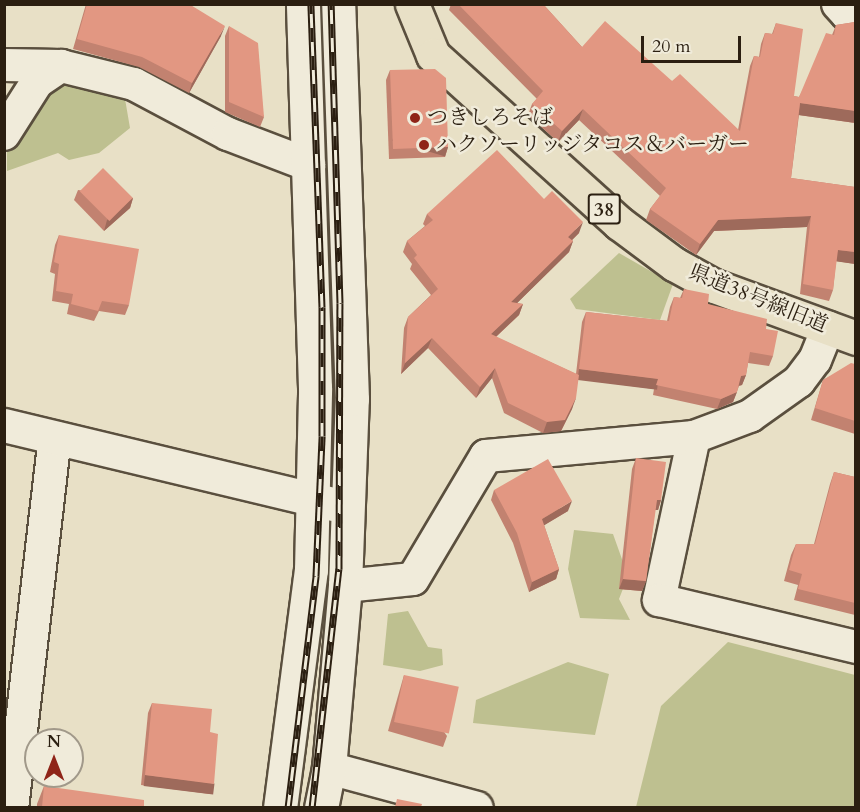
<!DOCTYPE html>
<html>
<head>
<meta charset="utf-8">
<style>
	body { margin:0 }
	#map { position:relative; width:860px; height:812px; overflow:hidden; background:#e8e0c6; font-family:Cardo,"Noto Serif JP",serif }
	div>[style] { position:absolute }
	.green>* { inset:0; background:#bec090 }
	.roads { filter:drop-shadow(2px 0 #5a4f3e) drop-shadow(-2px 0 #5a4f3e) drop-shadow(0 2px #5a4f3e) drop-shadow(0 -2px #5a4f3e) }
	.minor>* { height:32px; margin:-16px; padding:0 16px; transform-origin:16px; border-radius:16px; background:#f0ebda }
	.tertiary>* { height:33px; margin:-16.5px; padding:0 16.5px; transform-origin:16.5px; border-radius:16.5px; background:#f0ebda }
	.primary>* { height:33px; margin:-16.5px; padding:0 16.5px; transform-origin:16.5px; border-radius:16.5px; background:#e8e0c6 }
	.rail>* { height:7px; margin-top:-3.5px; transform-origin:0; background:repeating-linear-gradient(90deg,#f0ebda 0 14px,#2b1f11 0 28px); box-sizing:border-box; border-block:2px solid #2b1f11 }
	.wall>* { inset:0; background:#c28270 }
	.shaded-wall>* { inset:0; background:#9e6a5b; transform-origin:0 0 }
	.building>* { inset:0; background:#e29782; transform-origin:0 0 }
	.dots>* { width:16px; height:16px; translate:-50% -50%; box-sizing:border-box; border:3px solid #f0ebda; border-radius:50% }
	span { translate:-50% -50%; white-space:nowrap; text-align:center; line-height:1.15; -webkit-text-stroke:5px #f0ebda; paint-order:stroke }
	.shield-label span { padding:2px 4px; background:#f0ebda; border:2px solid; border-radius:4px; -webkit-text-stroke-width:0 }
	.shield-label { font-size:20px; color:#2b1f11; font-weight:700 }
	.poi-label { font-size:21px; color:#2b1f11 }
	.left { translate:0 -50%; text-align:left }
	.street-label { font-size:21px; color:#2b1f11 }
	.frame { position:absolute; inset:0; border:6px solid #2b1f11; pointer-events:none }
	.north { position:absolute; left:24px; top:728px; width:60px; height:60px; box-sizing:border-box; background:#f0ebda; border:2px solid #a1998a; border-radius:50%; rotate:0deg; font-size:16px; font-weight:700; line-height:24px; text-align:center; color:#2b1f11 }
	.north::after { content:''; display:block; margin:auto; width:21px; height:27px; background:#8f2418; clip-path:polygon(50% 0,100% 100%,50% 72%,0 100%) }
	.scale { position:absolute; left:641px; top:36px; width:100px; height:27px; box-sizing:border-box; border:3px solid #2b1f11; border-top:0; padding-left:8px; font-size:18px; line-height:21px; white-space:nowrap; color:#2b1f11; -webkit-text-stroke:4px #f0ebda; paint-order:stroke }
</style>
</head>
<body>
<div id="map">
	<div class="green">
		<i style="clip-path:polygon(78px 80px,124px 93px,130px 128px,99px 153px,69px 160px,58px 153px,7px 171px,7px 149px,29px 118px,57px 85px)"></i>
		<i style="clip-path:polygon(619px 253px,673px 284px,660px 320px,576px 309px,570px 299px)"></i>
		<i style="clip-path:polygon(574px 530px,613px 534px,628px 576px,619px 599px,630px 620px,580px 618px,568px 569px)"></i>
		<i style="clip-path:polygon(408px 611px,428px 647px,442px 649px,443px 665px,420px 671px,383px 665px,388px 614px)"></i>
		<i style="clip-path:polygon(728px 642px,855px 675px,855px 807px,636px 807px,661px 706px)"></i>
		<i style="clip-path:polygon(568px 662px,609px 674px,595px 735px,473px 723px,476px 700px)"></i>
	</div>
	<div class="roads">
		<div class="minor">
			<i style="left:838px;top:4px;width:13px;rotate:48deg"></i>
			<i style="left:847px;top:14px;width:9px;rotate:6deg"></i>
			<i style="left:4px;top:65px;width:57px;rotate:1deg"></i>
			<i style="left:61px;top:66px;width:75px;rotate:13.9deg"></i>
			<i style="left:134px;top:84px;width:106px;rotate:28deg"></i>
			<i style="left:228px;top:134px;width:87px;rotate:20.9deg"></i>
			<i style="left:4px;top:134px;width:62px;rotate:-57.6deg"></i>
			<i style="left:37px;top:82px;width:29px;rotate:-34deg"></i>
			<i style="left:694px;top:437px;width:167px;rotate:102.1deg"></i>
			<i style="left:659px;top:600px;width:203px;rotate:13.4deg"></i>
			<i style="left:345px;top:586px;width:68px;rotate:-5.9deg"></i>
			<i style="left:413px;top:579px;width:143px;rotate:-59.3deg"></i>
			<i style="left:486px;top:456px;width:209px;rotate:-5.2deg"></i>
			<i style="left:694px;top:437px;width:60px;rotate:-20.6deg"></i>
			<i style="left:750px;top:416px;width:60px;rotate:-35.5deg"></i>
			<i style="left:799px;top:381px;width:26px;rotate:-53deg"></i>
			<i style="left:815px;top:360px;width:35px;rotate:-68deg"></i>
			<i style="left:329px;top:768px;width:153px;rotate:15.1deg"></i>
			<i style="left:12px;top:808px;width:373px;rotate:-83.4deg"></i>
		</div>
		<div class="tertiary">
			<i style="left:4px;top:425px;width:339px;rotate:13.5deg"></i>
			<i style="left:280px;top:808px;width:240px;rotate:-82.6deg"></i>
			<i style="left:311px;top:570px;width:182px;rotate:-88.7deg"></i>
			<i style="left:315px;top:388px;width:384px;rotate:-91.8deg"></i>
			<i style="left:321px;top:808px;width:41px;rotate:-78.7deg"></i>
			<i style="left:329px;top:768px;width:183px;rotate:-85deg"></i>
			<i style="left:345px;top:586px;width:187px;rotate:-87.9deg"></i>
			<i style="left:352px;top:399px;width:395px;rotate:-92deg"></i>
		</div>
		<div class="primary">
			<i style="left:412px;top:4px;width:55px;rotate:67.6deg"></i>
			<i style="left:433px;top:55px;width:251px;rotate:42.1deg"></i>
			<i style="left:619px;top:223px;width:69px;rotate:36.7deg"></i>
			<i style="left:674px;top:264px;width:46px;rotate:28.8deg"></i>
			<i style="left:714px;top:286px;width:151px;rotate:20.1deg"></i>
		</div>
	</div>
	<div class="rail">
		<i style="left:288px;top:808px;width:234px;rotate:-83.1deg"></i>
		<i style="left:316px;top:576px;width:140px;rotate:-87.5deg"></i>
		<i style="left:322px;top:436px;width:129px;rotate:-90deg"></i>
		<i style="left:322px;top:307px;width:303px;rotate:-92.1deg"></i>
		<i style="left:312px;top:808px;width:241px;rotate:-83.6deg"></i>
		<i style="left:339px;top:569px;width:266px;rotate:-89.8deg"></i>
		<i style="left:340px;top:303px;width:299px;rotate:-91.7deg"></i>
	</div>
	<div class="wall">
		<i style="clip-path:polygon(86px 4px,189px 4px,221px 36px,189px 93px,139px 67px,73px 49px)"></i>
		<i style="clip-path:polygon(451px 4px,543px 4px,582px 47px,672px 81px,738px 130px,750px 66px,754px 56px,759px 57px,761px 44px,765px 33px,772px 34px,776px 23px,794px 96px,799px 97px,832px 35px,836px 25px,855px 22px,855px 123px,799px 115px,791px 178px,855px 187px,855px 264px,836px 261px,833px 290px,829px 301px,800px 294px,807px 227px,714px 231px,696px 255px,646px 220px,650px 209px,660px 196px,579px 120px,558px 142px,528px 115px,532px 104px,537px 99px,449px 10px)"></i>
		<i style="clip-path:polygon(229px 26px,264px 117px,260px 127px,225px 112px,225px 36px)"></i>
		<i style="clip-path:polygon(390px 70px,448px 147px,445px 157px,389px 159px,386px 80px)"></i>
		<i style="clip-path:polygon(78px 190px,133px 198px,130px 208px,104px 231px,74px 200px)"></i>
		<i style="clip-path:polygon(544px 199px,579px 233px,572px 240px,573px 241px,569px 252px,517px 303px,523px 304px,519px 315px,496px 337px,576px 374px,582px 322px,586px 312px,667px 321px,670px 307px,674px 297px,680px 298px,684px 289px,708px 304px,766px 329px,773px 356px,769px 366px,748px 363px,746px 375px,742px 385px,739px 386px,733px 402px,717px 409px,653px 395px,654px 389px,578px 379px,572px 409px,561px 431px,543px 433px,504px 413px,492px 378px,476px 398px,428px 348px,401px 374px,404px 328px,408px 317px,431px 295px,410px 269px,412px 264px,403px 252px,407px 241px,425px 226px,423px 224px,427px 214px)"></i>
		<i style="clip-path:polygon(59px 235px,129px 305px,125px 315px,99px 311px,94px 321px,67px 314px,69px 304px,52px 301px,55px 274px,50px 272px,55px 245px)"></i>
		<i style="clip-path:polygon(855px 364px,855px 434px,811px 420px,823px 380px)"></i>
		<i style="clip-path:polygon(636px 458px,661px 500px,658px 510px,655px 510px,646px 581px,642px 591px,619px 589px,632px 469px)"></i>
		<i style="clip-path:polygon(834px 472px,855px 477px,855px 615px,794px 600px,798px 585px,784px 581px,791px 555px,796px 544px,814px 544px,830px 484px)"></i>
		<i style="clip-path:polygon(494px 490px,568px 511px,544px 525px,559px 569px,556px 579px,529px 592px,513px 543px,491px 500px)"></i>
		<i style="clip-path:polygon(404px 675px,447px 736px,443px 747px,388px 731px)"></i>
		<i style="clip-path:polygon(152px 703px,210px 732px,210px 794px,141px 785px,148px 713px)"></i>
		<i style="clip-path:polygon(44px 786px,144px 807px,37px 807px,37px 804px)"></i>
	</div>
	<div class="shaded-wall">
		<i style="clip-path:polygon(225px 26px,221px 36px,189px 93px,192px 83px)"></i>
		<i style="left:800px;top:103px;width:56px;height:12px;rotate:8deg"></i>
		<i style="clip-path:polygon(583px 109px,579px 120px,558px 142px,562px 131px)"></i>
		<i style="left:448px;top:147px;width:10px;height:55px;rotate:107deg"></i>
		<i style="clip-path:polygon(133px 198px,130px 208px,104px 231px,107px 220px)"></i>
		<i style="clip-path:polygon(811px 216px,807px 227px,714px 231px,696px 255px,700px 244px,718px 220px)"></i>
		<i style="clip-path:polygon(583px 222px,579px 233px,564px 248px,568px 237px)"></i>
		<i style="clip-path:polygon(573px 241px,569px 252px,507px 313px,511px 302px)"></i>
		<i style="clip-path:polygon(838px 250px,855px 252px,855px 264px,834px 261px)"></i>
		<i style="clip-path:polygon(523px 304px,519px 315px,487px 345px,491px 334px)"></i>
		<i style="clip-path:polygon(432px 338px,428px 348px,401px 374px,405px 363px)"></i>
		<i style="clip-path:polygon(495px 368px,492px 378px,476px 398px,480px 387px)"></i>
		<i style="left:579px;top:369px;width:80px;height:11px;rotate:7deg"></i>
		<i style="clip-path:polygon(746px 375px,742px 385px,737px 386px,741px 376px)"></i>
		<i style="clip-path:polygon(737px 392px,733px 402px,717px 409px,721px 399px)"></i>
		<i style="clip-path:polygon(576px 398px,572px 409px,561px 431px,543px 433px,547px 422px)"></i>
		<i style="clip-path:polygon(657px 500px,661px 500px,658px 510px,653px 510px)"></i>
		<i style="clip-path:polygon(572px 501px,568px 511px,538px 529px,542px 519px)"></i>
		<i style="clip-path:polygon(559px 569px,556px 579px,529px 592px,532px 582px)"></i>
		<i style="clip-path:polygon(623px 579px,646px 581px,642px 591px,619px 589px)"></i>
		<i style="left:145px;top:775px;width:70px;height:11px;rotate:7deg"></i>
	</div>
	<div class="building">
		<i style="clip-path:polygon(87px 4px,189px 4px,225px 26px,192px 83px,142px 57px,77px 39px)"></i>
		<i style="clip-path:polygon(458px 4px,543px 4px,582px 47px,605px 21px,672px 81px,680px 74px,740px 131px,754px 56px,760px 57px,765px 33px,773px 34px,776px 23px,803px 29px,794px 96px,799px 97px,826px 33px,834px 35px,836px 25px,855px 22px,855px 111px,800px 103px,791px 178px,855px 187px,855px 252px,838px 250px,833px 290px,803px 284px,811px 216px,718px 220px,700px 244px,650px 209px,666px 188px,583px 109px,562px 131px,532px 104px,543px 91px)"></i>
		<i style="clip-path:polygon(229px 26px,258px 43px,264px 117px,229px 102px)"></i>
		<i style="clip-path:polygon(435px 69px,446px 78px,448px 147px,393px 149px,390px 70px)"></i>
		<i style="clip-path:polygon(497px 150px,544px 199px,552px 191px,583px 222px,568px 237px,573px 241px,511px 302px,523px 304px,491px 334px,579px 375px,576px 398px,565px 420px,547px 422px,508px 403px,495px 368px,480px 387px,432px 338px,405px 363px,408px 317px,438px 289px,414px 258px,417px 255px,407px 241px,433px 220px,427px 214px)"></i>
		<i style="left:103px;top:168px;width:42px;height:33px;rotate:45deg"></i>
		<i style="clip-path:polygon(59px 235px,139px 249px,129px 305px,102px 301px,98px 311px,71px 304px,73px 294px,56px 291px,59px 264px,54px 262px)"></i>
		<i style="clip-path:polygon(684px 289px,709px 294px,708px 304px,767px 319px,766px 329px,778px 331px,773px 356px,750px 352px,746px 375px,741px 376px,737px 392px,721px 399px,656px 385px,658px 379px,579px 369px,586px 312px,669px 321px,674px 297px,682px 298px)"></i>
		<i style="clip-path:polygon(851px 363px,855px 364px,855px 421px,815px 408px,823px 380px)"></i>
		<i style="clip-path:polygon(636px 458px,666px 462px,661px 500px,657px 500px,646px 581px,623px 579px)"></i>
		<i style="clip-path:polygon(548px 459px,572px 501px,542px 519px,559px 569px,532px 582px,517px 533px,494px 490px)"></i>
		<i style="clip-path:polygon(834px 472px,855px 477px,855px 603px,798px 589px,802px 574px,789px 570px,796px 544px,815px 544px)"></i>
		<i style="left:404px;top:675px;width:56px;height:48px;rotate:12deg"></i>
		<i style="clip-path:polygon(152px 703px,212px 709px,210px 732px,218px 734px,214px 784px,145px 775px)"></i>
		<i style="clip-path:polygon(44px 786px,144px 800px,144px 807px,42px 807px)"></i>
		<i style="clip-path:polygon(397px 799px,422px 804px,421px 807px,395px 807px)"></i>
	</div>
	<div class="dots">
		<i style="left:415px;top:118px;background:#8f2418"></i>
		<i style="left:424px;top:145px;background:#8f2418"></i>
	</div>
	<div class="shield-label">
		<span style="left:604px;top:209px">38</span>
	</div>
	<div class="poi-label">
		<span class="left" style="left:427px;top:118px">つきしろそば</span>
		<span class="left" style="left:436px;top:145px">ハクソーリッジタコス＆バーガー</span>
	</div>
	<div class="street-label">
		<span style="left:758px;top:299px;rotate:22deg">県道38号線旧道</span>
	</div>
	<div class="frame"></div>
	<div class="north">N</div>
	<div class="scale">20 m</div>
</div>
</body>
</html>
